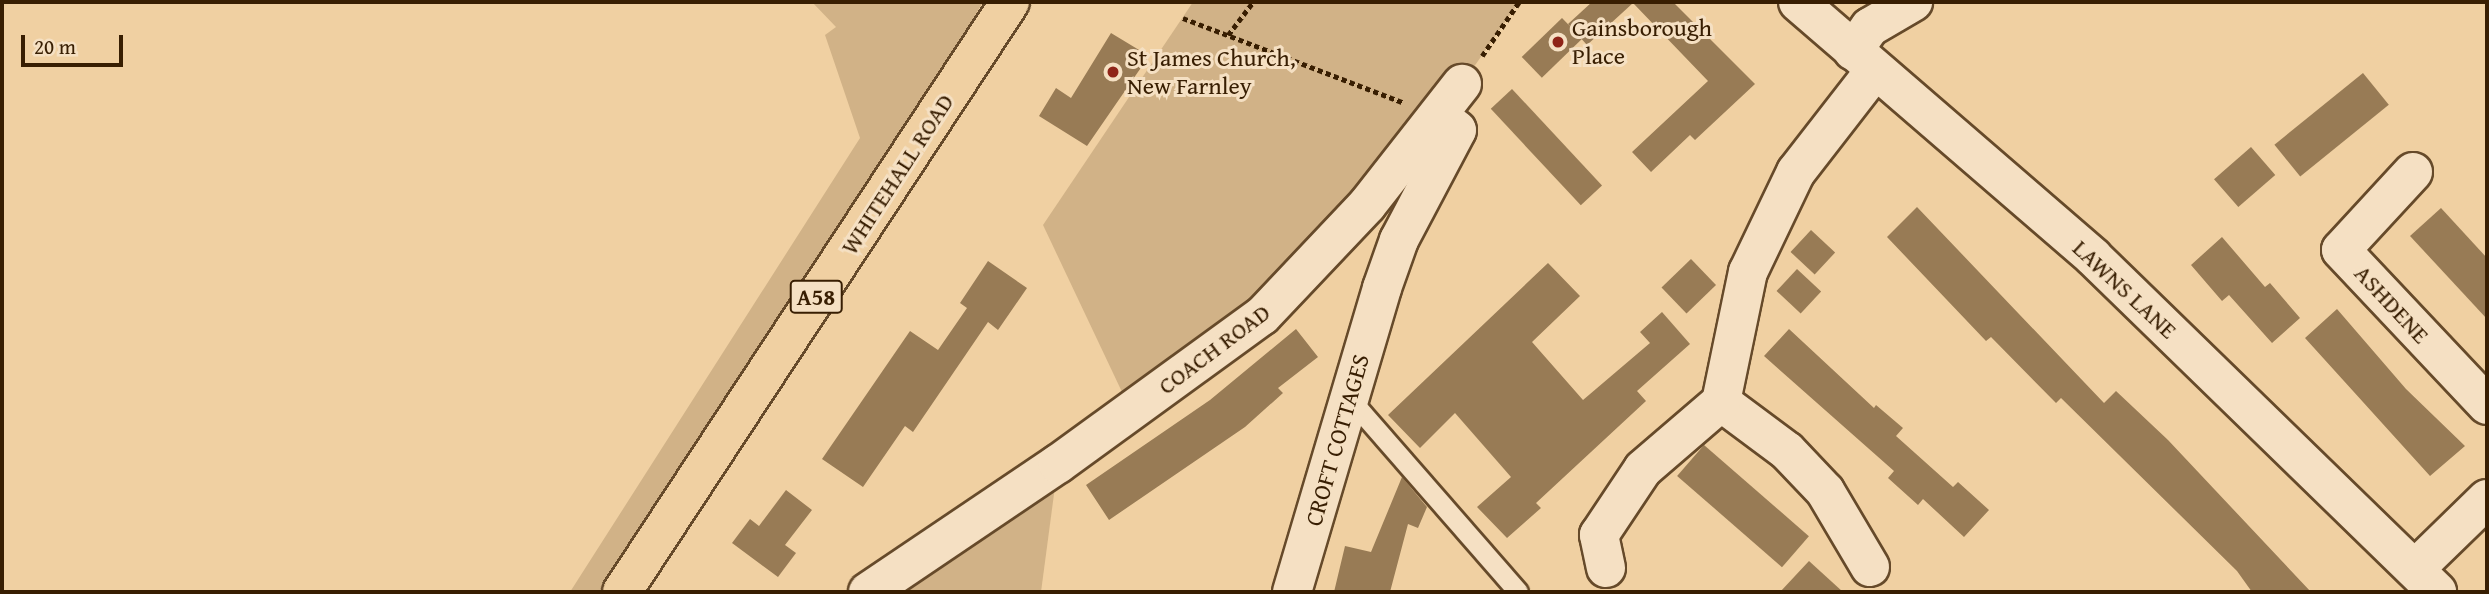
<!DOCTYPE html>
<html>
<head>
<meta charset="utf-8">
<style>
	body { margin:0 }
	#map { position:relative; width:2489px; height:594px; overflow:hidden; background:#f0d0a2; font-family:"Gentium Book Plus",serif }
	div>[style] { position:absolute }
	.green>* { inset:0; background:#d1b287 }
	.building>* { inset:0; background:#987b55; transform-origin:0 0 }
	.path>* { height:4.5px; margin-top:-2.25px; transform-origin:0; background:repeating-linear-gradient(90deg,#381e02 0 5px,transparent 0 8.5px) }
	.roads { filter:drop-shadow(2px 0 #664a2a) drop-shadow(-2px 0 #664a2a) drop-shadow(0 2px #664a2a) drop-shadow(0 -2px #664a2a) }
	.service>* { height:19px; margin:-9.5px; padding:0 9.5px; transform-origin:9.5px; border-radius:9.5px; background:#f5e0c3 }
	.minor>* { height:38px; margin:-19px; padding:0 19px; transform-origin:19px; border-radius:19px; background:#f5e0c3 }
	.tertiary>* { height:38px; margin:-19px; padding:0 19px; transform-origin:19px; border-radius:19px; background:#f5e0c3 }
	.primary>* { height:38px; margin:-19px; padding:0 19px; transform-origin:19px; border-radius:19px; background:#f0d0a2 }
	.dots>* { width:19px; height:19px; translate:-50% -50%; box-sizing:border-box; border:4px solid #f5e0c3; border-radius:50% }
	span { translate:-50% -50%; white-space:nowrap; text-align:center; line-height:1.15; -webkit-text-stroke:6px #f5e0c3; paint-order:stroke }
	.shield-label span { padding:2px 5px; background:#f5e0c3; border:2px solid; border-radius:5px; -webkit-text-stroke-width:0 }
	.shield-label { font-size:23px; color:#381e02; font-weight:700 }
	.poi-label { font-size:24px; color:#381e02 }
	.left { translate:0 -50%; text-align:left }
	.street-label { font-size:24px; color:#381e02 }
	.frame { position:absolute; inset:0; border:4px solid #381e02; pointer-events:none }
	.scale { position:absolute; left:21px; top:35px; width:102px; height:32px; box-sizing:border-box; border:4px solid #381e02; border-top:0; padding-left:9px; font-size:21px; line-height:24px; white-space:nowrap; color:#381e02; -webkit-text-stroke:5px #f5e0c3; paint-order:stroke }
</style>
</head>
<body>
<div id="map">
	<div class="green">
		<i style="clip-path:polygon(812px 2px,983px 2px,927px 98px,604px 592px,570px 592px,860px 138px,825px 35px,836px 27px)"></i>
		<i style="clip-path:polygon(1193px 2px,1519px 2px,1462px 84px,1367px 205px,1131px 411px,1043px 225px)"></i>
		<i style="clip-path:polygon(1058px 464px,1041px 592px,868px 592px)"></i>
	</div>
	<div class="building">
		<i style="clip-path:polygon(1592px 2px,1673px 2px,1755px 84px,1695px 140px,1690px 135px,1651px 172px,1632px 152px,1708px 81px,1633px 3px,1587px 45px,1568px 24px)"></i>
		<i style="left:1562px;top:18px;width:29px;height:56px;rotate:46deg"></i>
		<i style="clip-path:polygon(1111px 33px,1149px 56px,1087px 146px,1039px 116px,1056px 88px,1071px 98px)"></i>
		<i style="left:2363px;top:73px;width:41px;height:114px;rotate:51deg"></i>
		<i style="left:1512px;top:89px;width:132px;height:29px;rotate:47deg"></i>
		<i style="left:2251px;top:147px;width:37px;height:49px;rotate:49deg"></i>
		<i style="clip-path:polygon(1917px 207px,2104px 403px,2116px 391px,2168px 440px,2311px 592px,2252px 592px,2237px 571px,2061px 398px,2056px 403px,1991px 337px,1986px 341px,1887px 237px)"></i>
		<i style="clip-path:polygon(2441px 208px,2487px 258px,2487px 319px,2410px 236px)"></i>
		<i style="left:1811px;top:230px;width:33px;height:30px;rotate:43deg"></i>
		<i style="clip-path:polygon(2222px 237px,2265px 287px,2270px 283px,2300px 318px,2272px 343px,2229px 295px,2222px 301px,2191px 265px)"></i>
		<i style="left:1691px;top:259px;width:36px;height:41px;rotate:46deg"></i>
		<i style="clip-path:polygon(988px 261px,1027px 288px,998px 330px,988px 322px,913px 432px,905px 426px,863px 487px,822px 459px,910px 331px,938px 350px,967px 308px,960px 303px)"></i>
		<i style="clip-path:polygon(1548px 263px,1580px 296px,1532px 342px,1583px 400px,1650px 343px,1640px 332px,1662px 312px,1690px 344px,1637px 391px,1646px 401px,1536px 503px,1541px 508px,1507px 538px,1477px 507px,1511px 477px,1455px 413px,1420px 448px,1388px 415px)"></i>
		<i style="left:1797px;top:269px;width:33px;height:30px;rotate:43deg"></i>
		<i style="clip-path:polygon(2337px 309px,2406px 389px,2465px 446px,2430px 476px,2305px 338px)"></i>
		<i style="clip-path:polygon(1296px 329px,1318px 357px,1278px 388px,1283px 393px,1245px 427px,1109px 520px,1086px 485px,1210px 400px)"></i>
		<i style="clip-path:polygon(1789px 329px,1874px 408px,1876px 405px,1903px 428px,1896px 436px,1953px 487px,1958px 482px,1989px 510px,1964px 537px,1923px 499px,1918px 505px,1888px 478px,1894px 471px,1764px 356px)"></i>
		<i style="left:1704px;top:445px;width:139px;height:41px;rotate:41deg"></i>
		<i style="clip-path:polygon(1402px 477px,1427px 507px,1418px 528px,1408px 524px,1390px 592px,1334px 592px,1345px 546px,1371px 552px)"></i>
		<i style="clip-path:polygon(786px 490px,812px 510px,785px 545px,796px 553px,778px 577px,732px 543px,750px 519px,759px 526px)"></i>
		<i style="clip-path:polygon(1809px 561px,1843px 592px,1780px 592px)"></i>
	</div>
	<div class="path">
		<i style="left:1183px;top:18px;width:235px;rotate:21deg"></i>
		<i style="left:1228px;top:35px;width:41px;rotate:-52.9deg"></i>
		<i style="left:1482px;top:56px;width:65px;rotate:-55.6deg"></i>
	</div>
	<div class="roads">
		<div class="service">
			<i style="left:1349px;top:398px;width:257px;rotate:48.9deg"></i>
		</div>
		<div class="minor">
			<i style="left:1853px;top:51px;width:29px;rotate:-55deg"></i>
			<i style="left:1870px;top:27px;width:50px;rotate:-30.2deg"></i>
			<i style="left:2413px;top:172px;width:106px;rotate:132.7deg"></i>
			<i style="left:2341px;top:250px;width:213px;rotate:46.7deg"></i>
			<i style="left:1870px;top:567px;width:88px;rotate:-120.6deg"></i>
			<i style="left:1825px;top:491px;width:55px;rotate:-133.5deg"></i>
			<i style="left:1787px;top:451px;width:82px;rotate:-143.4deg"></i>
			<i style="left:1721px;top:402px;width:133px;rotate:-78.3deg"></i>
			<i style="left:1748px;top:272px;width:111px;rotate:-64.4deg"></i>
			<i style="left:1796px;top:172px;width:129px;rotate:-52.2deg"></i>
			<i style="left:1606px;top:568px;width:34px;rotate:-102deg"></i>
			<i style="left:1599px;top:535px;width:79px;rotate:-56.3deg"></i>
			<i style="left:1643px;top:469px;width:103px;rotate:-40.7deg"></i>
			<i style="left:2416px;top:568px;width:99px;rotate:-44.2deg"></i>
			<i style="left:868px;top:592px;width:229px;rotate:-34deg"></i>
			<i style="left:1058px;top:464px;width:252px;rotate:-36deg"></i>
			<i style="left:1262px;top:316px;width:153px;rotate:-46.6deg"></i>
			<i style="left:1367px;top:205px;width:154px;rotate:-51.9deg"></i>
			<i style="left:1292px;top:592px;width:317px;rotate:-73.5deg"></i>
			<i style="left:1382px;top:288px;width:51px;rotate:-70.5deg"></i>
			<i style="left:1399px;top:240px;width:124px;rotate:-62.2deg"></i>
			<i style="left:1457px;top:130px;width:23px;rotate:-142deg"></i>
		</div>
		<div class="tertiary">
			<i style="left:1798px;top:2px;width:390px;rotate:40.8deg"></i>
			<i style="left:2093px;top:257px;width:480px;rotate:44.2deg"></i>
		</div>
		<div class="primary">
			<i style="left:622px;top:592px;width:706px;rotate:-56.67deg"></i>
		</div>
	</div>
	<div class="dots">
		<i style="left:1558px;top:42px;background:#8f2418"></i>
		<i style="left:1113px;top:72px;background:#8f2418"></i>
	</div>
	<div class="shield-label">
		<span style="left:816px;top:297px">A58</span>
	</div>
	<div class="poi-label">
		<span class="left" style="left:1572px;top:42px">Gainsborough<br>Place</span>
		<span class="left" style="left:1127px;top:72px">St James Church,<br>New Farnley</span>
	</div>
	<div class="street-label">
		<span style="left:897px;top:174px;rotate:-57deg">WHITEHALL ROAD</span>
		<span style="left:2125px;top:289px;rotate:43deg">LAWNS LANE</span>
		<span style="left:2392px;top:304px;rotate:47deg">ASHDENE</span>
		<span style="left:1214px;top:349px;rotate:-37deg">COACH ROAD</span>
		<span style="left:1337px;top:440px;rotate:-74deg">CROFT COTTAGES</span>
	</div>
	<div class="frame"></div>
	<div class="scale">20 m</div>
</div>
</body>
</html>
